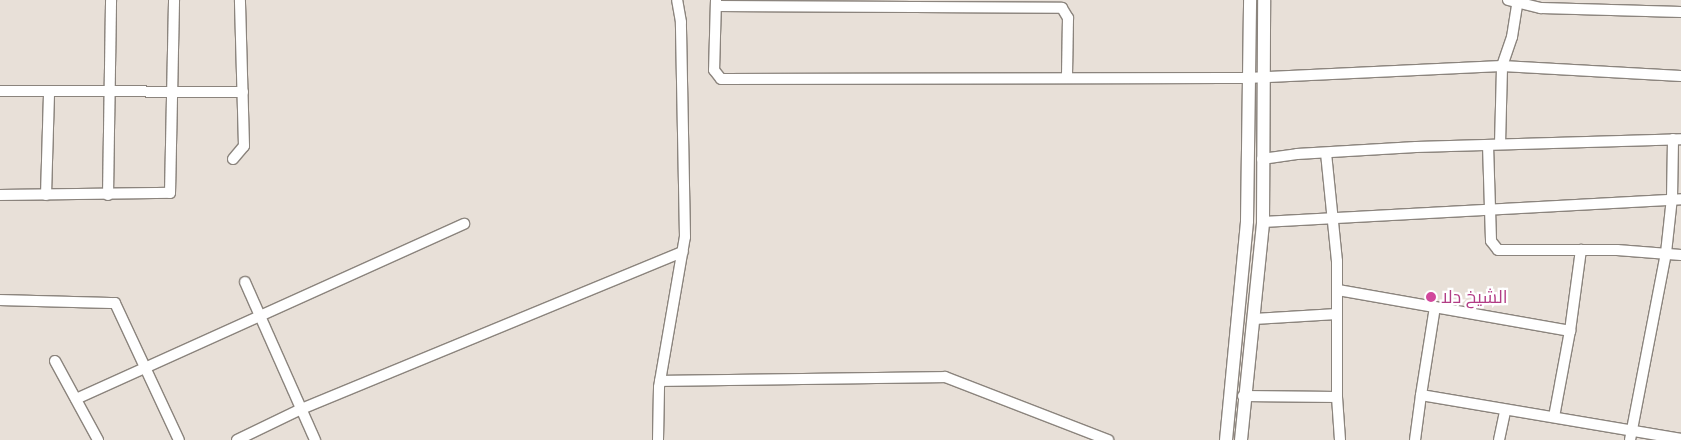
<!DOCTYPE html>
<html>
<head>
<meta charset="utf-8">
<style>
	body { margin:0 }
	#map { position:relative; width:1681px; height:440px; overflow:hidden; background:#e8e0d8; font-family:Roboto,Cairo,sans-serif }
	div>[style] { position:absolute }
	.roads { filter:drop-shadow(1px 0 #8b847d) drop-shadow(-1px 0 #8b847d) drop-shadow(0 1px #8b847d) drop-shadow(0 -1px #8b847d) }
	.minor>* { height:10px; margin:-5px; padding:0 5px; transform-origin:5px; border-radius:5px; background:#fff }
	.major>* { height:12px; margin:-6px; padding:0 6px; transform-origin:6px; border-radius:6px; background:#fff }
	.dots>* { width:14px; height:14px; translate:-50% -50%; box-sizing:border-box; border:2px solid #fff; border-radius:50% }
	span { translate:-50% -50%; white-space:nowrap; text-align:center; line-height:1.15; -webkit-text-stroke:4.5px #fff; paint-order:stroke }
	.hotel-label { font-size:18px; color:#b23c85 }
	.left { translate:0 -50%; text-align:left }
</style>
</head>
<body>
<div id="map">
	<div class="roads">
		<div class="minor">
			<i style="left:716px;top:0;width:70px;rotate:91.6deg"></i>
			<i style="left:714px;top:70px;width:11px;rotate:52deg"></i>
			<i style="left:721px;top:79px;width:526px;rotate:-0.11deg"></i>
			<i style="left:1247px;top:78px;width:255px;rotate:-2.7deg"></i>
			<i style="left:1502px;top:66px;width:179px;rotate:3.2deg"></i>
			<i style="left:1508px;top:0;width:34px;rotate:14deg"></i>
			<i style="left:1541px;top:8px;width:140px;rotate:1.6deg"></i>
			<i style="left:716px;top:6px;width:346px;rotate:0.3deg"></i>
			<i style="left:1062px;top:8px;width:12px;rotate:59deg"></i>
			<i style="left:1068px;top:18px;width:60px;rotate:91deg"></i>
			<i style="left:0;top:91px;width:243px;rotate:0.2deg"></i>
			<i style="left:1500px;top:144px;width:78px;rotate:-88.5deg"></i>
			<i style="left:1502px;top:66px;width:31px;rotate:-71deg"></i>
			<i style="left:1512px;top:37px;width:37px;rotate:-81deg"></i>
			<i style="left:1488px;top:145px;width:96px;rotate:88.2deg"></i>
			<i style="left:1491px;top:241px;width:11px;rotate:52deg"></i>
			<i style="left:1498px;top:250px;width:119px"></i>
			<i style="left:1617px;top:250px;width:64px;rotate:4.5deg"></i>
			<i style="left:1326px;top:153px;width:109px;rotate:84.2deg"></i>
			<i style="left:1337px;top:261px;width:136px;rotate:90deg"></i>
			<i style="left:1337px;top:397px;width:43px;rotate:86deg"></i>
			<i style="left:233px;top:159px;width:17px;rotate:-50deg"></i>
			<i style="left:244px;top:146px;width:146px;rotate:-91.6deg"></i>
			<i style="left:1262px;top:159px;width:35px;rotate:-8deg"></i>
			<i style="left:1297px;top:154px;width:119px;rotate:-3.4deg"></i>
			<i style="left:1416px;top:147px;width:265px;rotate:-1.7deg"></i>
			<i style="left:0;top:195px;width:170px;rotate:-0.7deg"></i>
			<i style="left:170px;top:193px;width:193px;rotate:-88.8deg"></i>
			<i style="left:46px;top:195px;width:104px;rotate:-88.3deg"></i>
			<i style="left:108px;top:195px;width:195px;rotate:-89.1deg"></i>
			<i style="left:1263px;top:222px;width:419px;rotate:-3.1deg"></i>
			<i style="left:245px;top:282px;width:173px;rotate:66.1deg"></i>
			<i style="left:1338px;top:290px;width:236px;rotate:10deg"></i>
			<i style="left:1570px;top:331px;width:82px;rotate:-82.3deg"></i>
			<i style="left:0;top:300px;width:115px;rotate:1.5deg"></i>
			<i style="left:115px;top:303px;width:151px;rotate:65deg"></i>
			<i style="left:1254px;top:319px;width:83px;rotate:-3.4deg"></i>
			<i style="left:55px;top:361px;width:90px;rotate:61.4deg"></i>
			<i style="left:660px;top:381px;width:285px;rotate:-0.8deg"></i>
			<i style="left:945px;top:377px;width:175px;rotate:21.1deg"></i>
			<i style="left:1421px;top:395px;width:89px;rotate:-81deg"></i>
			<i style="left:1243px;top:396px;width:94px;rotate:0.6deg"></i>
			<i style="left:76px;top:399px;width:426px;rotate:-24.3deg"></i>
			<i style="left:1554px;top:417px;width:87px;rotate:-79.5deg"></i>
			<i style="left:237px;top:440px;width:69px;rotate:-25.8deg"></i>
			<i style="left:299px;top:410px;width:415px;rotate:-22.4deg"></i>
			<i style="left:658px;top:440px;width:53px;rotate:-88.9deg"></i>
			<i style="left:659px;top:387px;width:152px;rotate:-80.2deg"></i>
			<i style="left:685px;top:237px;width:215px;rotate:-91.1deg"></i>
			<i style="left:681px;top:22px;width:22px;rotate:-100deg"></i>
			<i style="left:1415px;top:440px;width:45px;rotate:-82.4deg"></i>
			<i style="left:1421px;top:395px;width:264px;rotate:9.6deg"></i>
			<i style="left:1499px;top:440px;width:30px;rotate:-78deg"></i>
			<i style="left:1630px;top:440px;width:190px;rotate:-79.1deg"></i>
			<i style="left:1666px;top:253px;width:55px;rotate:-83.8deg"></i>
			<i style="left:1672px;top:198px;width:59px;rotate:-89deg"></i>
		</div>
		<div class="major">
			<i style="left:1226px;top:440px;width:220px;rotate:-84.5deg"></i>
			<i style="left:1247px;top:221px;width:221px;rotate:-89.2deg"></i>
			<i style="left:1241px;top:440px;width:219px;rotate:-84.2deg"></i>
			<i style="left:1263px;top:222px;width:222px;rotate:-89.7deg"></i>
		</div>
	</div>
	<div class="dots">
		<i style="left:1431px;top:297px;background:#d1479c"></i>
	</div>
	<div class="hotel-label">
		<span class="left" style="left:1441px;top:297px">الشيخ دلا</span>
	</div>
</div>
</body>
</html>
